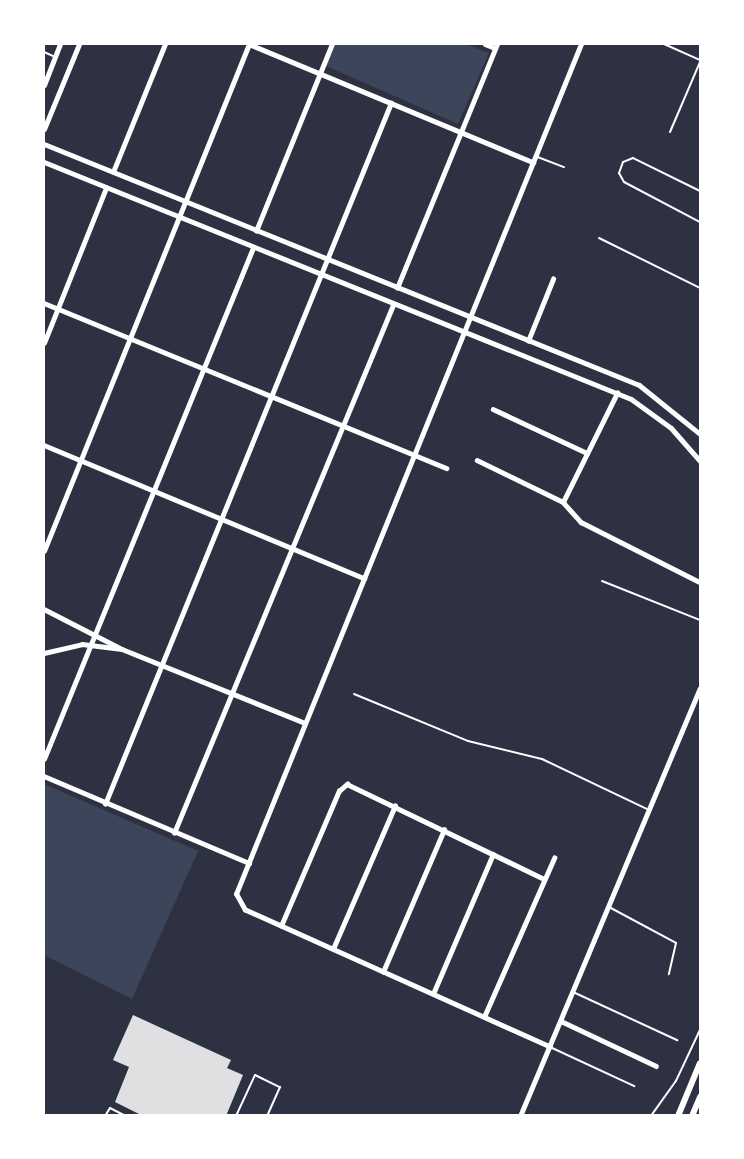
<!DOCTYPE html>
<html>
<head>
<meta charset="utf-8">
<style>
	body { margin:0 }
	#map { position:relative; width:744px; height:1159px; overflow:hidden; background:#2d3142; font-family:"Exo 2",sans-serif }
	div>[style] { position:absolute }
	.green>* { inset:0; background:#3c4559 }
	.building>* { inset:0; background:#e0e0e3 }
	.path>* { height:1.5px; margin:-0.75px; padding:0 0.75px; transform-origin:0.75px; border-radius:0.75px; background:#fff }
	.service>* { height:2px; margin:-1px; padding:0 1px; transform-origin:1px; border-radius:1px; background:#fff }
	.minor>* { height:4.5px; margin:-2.25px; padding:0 2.25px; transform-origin:2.25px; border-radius:2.25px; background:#fff }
	.tertiary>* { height:5px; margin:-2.5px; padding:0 2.5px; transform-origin:2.5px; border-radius:2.5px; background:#fff }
	.secondary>* { height:6px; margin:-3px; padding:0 3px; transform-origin:3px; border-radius:3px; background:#fff }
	span { translate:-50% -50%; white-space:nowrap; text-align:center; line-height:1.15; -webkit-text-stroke:6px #fff; paint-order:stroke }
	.frame { position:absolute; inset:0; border:45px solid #fff; pointer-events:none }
</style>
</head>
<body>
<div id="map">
	<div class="green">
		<i style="clip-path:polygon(335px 44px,466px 44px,489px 53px,458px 124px,326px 66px)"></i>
		<i style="clip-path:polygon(44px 784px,198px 851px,132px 999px,44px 955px)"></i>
	</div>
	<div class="building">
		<i style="clip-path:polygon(133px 1015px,231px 1060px,227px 1068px,243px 1075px,226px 1116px,143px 1116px,115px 1102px,129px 1067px,113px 1060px)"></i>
	</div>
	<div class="path">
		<i style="left:651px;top:1116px;width:43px;rotate:-54.5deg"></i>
		<i style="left:676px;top:1081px;width:56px;rotate:-64.8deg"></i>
	</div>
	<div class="service">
		<i style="left:664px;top:44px;width:39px;rotate:24deg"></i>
		<i style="left:44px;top:52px;width:12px;rotate:24deg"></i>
		<i style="left:670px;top:132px;width:76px;rotate:-66.8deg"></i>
		<i style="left:535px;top:156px;width:31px;rotate:21deg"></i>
		<i style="left:700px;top:191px;width:75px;rotate:-153.8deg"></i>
		<i style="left:633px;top:158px;width:11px;rotate:158deg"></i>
		<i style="left:623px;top:162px;width:12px;rotate:110deg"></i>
		<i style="left:619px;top:173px;width:10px;rotate:61deg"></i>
		<i style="left:624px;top:182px;width:86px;rotate:27.8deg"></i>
		<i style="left:599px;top:238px;width:113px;rotate:26.3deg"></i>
		<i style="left:602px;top:581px;width:105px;rotate:21.7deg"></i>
		<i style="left:354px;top:694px;width:123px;rotate:22.4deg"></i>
		<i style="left:468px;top:741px;width:76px;rotate:13.7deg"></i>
		<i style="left:542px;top:759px;width:116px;rotate:25.5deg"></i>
		<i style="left:609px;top:907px;width:76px;rotate:28.2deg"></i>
		<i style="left:676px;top:943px;width:32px;rotate:103deg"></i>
		<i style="left:573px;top:992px;width:115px;rotate:24.8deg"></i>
		<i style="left:550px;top:1047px;width:93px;rotate:24.9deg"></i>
		<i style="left:105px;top:1116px;width:9px;rotate:-58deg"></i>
		<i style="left:110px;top:1108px;width:18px;rotate:27deg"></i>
		<i style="left:236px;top:1116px;width:45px;rotate:-65.1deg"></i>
		<i style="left:255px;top:1075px;width:28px;rotate:26deg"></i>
		<i style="left:280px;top:1087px;width:32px;rotate:114deg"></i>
	</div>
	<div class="minor">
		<i style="left:249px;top:44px;width:308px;rotate:22.6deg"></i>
		<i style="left:485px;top:44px;width:11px;rotate:22deg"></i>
		<i style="left:113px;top:172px;width:138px;rotate:-67.9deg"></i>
		<i style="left:256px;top:231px;width:202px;rotate:-67.9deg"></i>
		<i style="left:397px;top:288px;width:264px;rotate:-67.7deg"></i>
		<i style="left:44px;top:303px;width:435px;rotate:22.3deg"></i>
		<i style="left:528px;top:341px;width:67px;rotate:-68deg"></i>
		<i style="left:44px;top:343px;width:167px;rotate:-68.2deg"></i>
		<i style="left:493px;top:409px;width:104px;rotate:25.1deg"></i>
		<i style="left:44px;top:445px;width:347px;rotate:22.6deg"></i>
		<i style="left:477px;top:460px;width:96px;rotate:26deg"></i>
		<i style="left:563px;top:502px;width:27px;rotate:48deg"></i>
		<i style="left:581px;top:522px;width:133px;rotate:26.8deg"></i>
		<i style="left:563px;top:502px;width:122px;rotate:-63.6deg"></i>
		<i style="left:44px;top:551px;width:547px;rotate:-67.98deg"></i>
		<i style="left:44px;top:609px;width:85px;rotate:27.2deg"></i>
		<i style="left:44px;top:653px;width:39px;rotate:-13deg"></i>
		<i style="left:82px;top:644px;width:40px;rotate:7.1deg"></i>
		<i style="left:122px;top:649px;width:197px;rotate:22deg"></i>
		<i style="left:44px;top:759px;width:552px;rotate:-67.76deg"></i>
		<i style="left:44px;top:776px;width:223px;rotate:23deg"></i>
		<i style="left:105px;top:804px;width:757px;rotate:-67.81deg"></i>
		<i style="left:174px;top:833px;width:572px;rotate:-67.47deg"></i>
		<i style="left:281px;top:926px;width:147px;rotate:-66.8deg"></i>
		<i style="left:339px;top:791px;width:11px;rotate:-41deg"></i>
		<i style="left:347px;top:784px;width:219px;rotate:25.7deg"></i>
		<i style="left:333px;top:949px;width:156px;rotate:-66.6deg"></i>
		<i style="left:383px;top:972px;width:155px;rotate:-66.8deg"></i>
		<i style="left:433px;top:994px;width:152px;rotate:-66.8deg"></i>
		<i style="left:484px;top:1017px;width:174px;rotate:-66.2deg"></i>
		<i style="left:561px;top:1021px;width:105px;rotate:25.3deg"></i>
		<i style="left:550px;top:1047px;width:334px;rotate:-155.8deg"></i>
		<i style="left:245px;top:910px;width:18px;rotate:-119deg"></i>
		<i style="left:236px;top:894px;width:917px;rotate:-67.91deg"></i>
	</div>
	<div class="tertiary">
		<i style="left:44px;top:85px;width:44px;rotate:-68.7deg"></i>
		<i style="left:44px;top:129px;width:92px;rotate:-67.6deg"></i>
		<i style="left:44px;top:144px;width:642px;rotate:22.05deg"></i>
		<i style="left:639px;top:385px;width:78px;rotate:38.8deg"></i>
		<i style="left:44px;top:162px;width:633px;rotate:21.99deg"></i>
		<i style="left:631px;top:399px;width:49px;rotate:35.9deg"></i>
		<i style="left:671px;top:428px;width:44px;rotate:48.7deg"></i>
		<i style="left:520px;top:1116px;width:464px;rotate:-67.2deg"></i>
	</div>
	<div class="secondary">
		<i style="left:678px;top:1116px;width:57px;rotate:-67.5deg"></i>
		<i style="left:692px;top:1116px;width:21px;rotate:-67deg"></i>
	</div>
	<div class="frame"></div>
</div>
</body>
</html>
